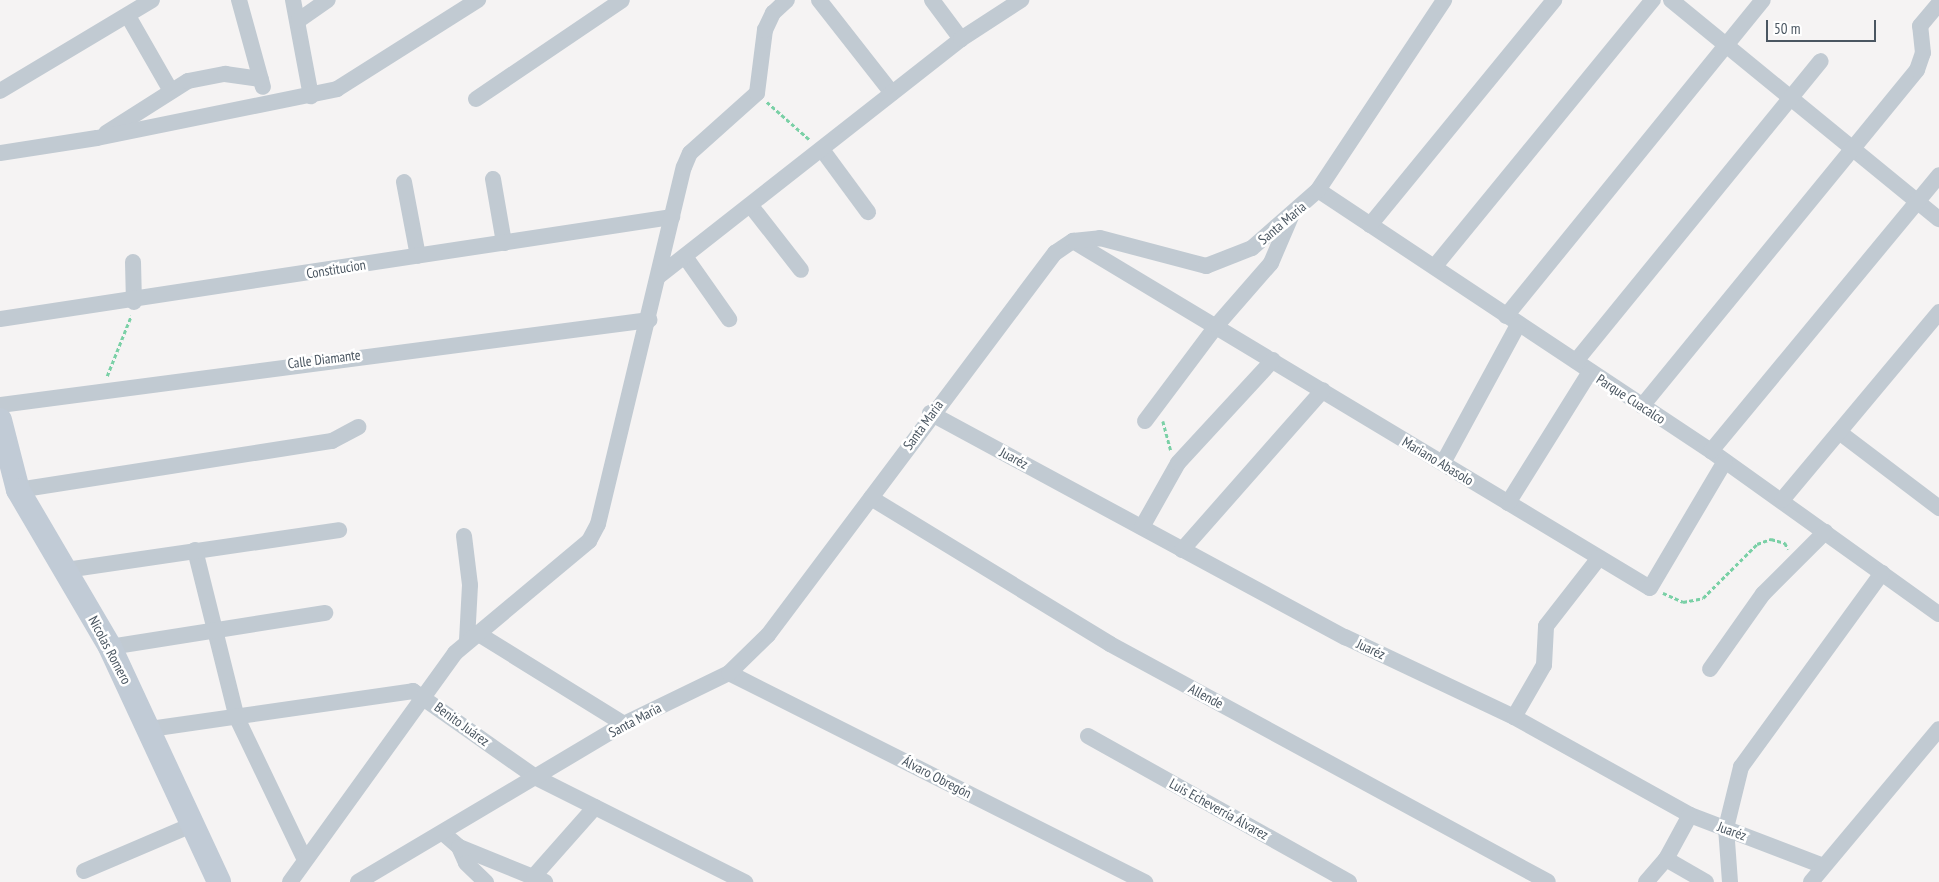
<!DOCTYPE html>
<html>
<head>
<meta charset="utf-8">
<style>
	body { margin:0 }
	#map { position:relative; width:1939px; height:882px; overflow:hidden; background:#f5f3f3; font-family:"PT Sans Narrow",sans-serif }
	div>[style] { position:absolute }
	.path>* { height:2.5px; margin-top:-1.25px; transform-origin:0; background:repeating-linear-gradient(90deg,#7ad0a6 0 4px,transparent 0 6.5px) }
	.minor>* { height:16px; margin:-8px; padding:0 8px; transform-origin:8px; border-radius:8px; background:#c1cad2 }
	.secondary>* { height:24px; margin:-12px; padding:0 12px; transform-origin:12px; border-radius:12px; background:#c1cbd6 }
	span { translate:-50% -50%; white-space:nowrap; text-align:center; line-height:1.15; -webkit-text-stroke:5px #fff; paint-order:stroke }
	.street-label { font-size:14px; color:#4a5661 }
	.scale { position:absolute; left:1766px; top:20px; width:110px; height:22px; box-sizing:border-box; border:2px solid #4a5661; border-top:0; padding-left:6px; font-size:15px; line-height:18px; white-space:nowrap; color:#4a5661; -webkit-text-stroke:4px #fff; paint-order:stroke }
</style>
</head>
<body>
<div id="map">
	<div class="path">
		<i style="left:767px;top:102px;width:57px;rotate:41.5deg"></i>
		<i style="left:107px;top:376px;width:65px;rotate:-68.2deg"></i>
		<i style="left:1163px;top:421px;width:30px;rotate:75deg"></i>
		<i style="left:1663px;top:593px;width:22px;rotate:24deg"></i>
		<i style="left:1683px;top:602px;width:20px;rotate:-11deg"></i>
		<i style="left:1703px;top:598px;width:76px;rotate:-45deg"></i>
		<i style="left:1757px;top:544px;width:15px;rotate:-20deg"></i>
		<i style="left:1771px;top:539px;width:15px;rotate:16deg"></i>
		<i style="left:1785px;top:543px;width:7px;rotate:63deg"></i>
	</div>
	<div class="minor">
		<i style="left:239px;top:0;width:90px;rotate:74.6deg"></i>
		<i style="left:293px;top:0;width:98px;rotate:79.4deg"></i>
		<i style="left:819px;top:0;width:118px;rotate:51.9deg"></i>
		<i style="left:932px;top:0;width:49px;rotate:53.4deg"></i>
		<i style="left:1671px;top:0;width:346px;rotate:39.3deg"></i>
		<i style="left:128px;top:16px;width:86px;rotate:60.2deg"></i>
		<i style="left:299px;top:20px;width:35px;rotate:-35deg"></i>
		<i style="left:0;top:91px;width:177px;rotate:-30.9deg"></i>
		<i style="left:476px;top:99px;width:176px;rotate:-34.1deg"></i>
		<i style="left:106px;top:133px;width:97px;rotate:-32.4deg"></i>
		<i style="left:188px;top:81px;width:38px;rotate:-11deg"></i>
		<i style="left:225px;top:74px;width:36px;rotate:8deg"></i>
		<i style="left:823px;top:151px;width:76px;rotate:53.6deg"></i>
		<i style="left:0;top:153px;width:98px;rotate:-8.8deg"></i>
		<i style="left:97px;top:138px;width:245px;rotate:-11.5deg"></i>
		<i style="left:337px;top:89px;width:167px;rotate:-32.3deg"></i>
		<i style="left:493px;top:179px;width:65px;rotate:80.2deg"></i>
		<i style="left:404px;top:182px;width:75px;rotate:79.3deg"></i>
		<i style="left:1318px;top:190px;width:472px;rotate:33.6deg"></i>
		<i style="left:1711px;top:451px;width:280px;rotate:35.6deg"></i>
		<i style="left:751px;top:206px;width:81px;rotate:52deg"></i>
		<i style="left:1370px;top:225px;width:291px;rotate:-50.7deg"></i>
		<i style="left:1073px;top:241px;width:673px;rotate:31.02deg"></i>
		<i style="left:1650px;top:588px;width:147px;rotate:-59.4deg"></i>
		<i style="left:686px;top:258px;width:75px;rotate:54.8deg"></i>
		<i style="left:133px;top:262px;width:40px;rotate:88.6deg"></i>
		<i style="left:1435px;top:266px;width:344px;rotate:-50.7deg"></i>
		<i style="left:659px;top:276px;width:384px;rotate:-38.1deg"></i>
		<i style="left:961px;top:39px;width:72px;rotate:-33deg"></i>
		<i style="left:1506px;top:316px;width:407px;rotate:-50.9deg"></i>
		<i style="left:0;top:319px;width:680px;rotate:-8.63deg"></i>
		<i style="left:1576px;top:361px;width:387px;rotate:-50.8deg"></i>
		<i style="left:0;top:405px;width:655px;rotate:-7.46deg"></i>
		<i style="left:1642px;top:406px;width:434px;rotate:-50.7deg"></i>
		<i style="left:1917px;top:70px;width:18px;rotate:-71deg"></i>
		<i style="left:1923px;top:53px;width:27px;rotate:-96deg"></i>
		<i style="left:1920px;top:26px;width:30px;rotate:-50deg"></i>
		<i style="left:930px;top:413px;width:472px;rotate:28.4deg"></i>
		<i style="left:1345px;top:637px;width:187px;rotate:25.3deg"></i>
		<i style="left:1514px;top:717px;width:201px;rotate:29.1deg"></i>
		<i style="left:1690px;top:815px;width:140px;rotate:20.9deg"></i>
		<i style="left:1145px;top:421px;width:120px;rotate:-53.1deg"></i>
		<i style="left:1217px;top:325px;width:82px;rotate:-48.9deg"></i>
		<i style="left:1271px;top:263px;width:53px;rotate:-66.8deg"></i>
		<i style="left:1839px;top:432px;width:126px;rotate:37.2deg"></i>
		<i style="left:1711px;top:451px;width:358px;rotate:-50.4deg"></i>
		<i style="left:1443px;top:463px;width:157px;rotate:-61.5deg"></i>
		<i style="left:18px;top:490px;width:318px;rotate:-8.9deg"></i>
		<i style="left:332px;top:441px;width:30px;rotate:-28deg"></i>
		<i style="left:871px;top:498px;width:280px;rotate:31.4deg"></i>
		<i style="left:1110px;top:644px;width:498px;rotate:28.5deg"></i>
		<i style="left:1782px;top:500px;width:245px;rotate:-50.1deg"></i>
		<i style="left:1508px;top:503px;width:155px;rotate:-58deg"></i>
		<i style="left:1142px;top:527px;width:73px;rotate:-60.6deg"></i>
		<i style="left:1178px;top:463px;width:140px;rotate:-47.3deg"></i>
		<i style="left:464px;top:536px;width:49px;rotate:83deg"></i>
		<i style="left:470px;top:585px;width:56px;rotate:93.1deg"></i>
		<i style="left:195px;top:550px;width:173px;rotate:76deg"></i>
		<i style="left:237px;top:718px;width:157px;rotate:64.4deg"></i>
		<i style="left:1182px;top:550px;width:213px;rotate:-48.6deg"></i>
		<i style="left:66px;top:570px;width:276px;rotate:-8.3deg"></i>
		<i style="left:477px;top:633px;width:173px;rotate:31.8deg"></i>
		<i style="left:110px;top:647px;width:218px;rotate:-9deg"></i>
		<i style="left:1710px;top:669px;width:92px;rotate:-54.8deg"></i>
		<i style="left:1763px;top:594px;width:88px;rotate:-45deg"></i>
		<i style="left:729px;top:673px;width:466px;rotate:26.7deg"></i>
		<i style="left:1514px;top:717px;width:60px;rotate:-60deg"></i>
		<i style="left:1544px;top:665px;width:39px;rotate:-87deg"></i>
		<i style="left:1546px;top:626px;width:86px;rotate:-52.1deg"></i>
		<i style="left:150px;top:729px;width:266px;rotate:-8.2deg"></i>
		<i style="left:413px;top:691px;width:151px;rotate:35.1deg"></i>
		<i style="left:537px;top:778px;width:233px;rotate:26.6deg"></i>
		<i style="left:1088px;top:736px;width:299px;rotate:29.2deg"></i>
		<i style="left:443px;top:833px;width:21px;rotate:41deg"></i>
		<i style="left:459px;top:847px;width:93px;rotate:22.1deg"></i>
		<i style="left:459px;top:847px;width:17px;rotate:66deg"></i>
		<i style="left:466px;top:863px;width:28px;rotate:44deg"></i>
		<i style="left:1666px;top:859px;width:46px;rotate:29.9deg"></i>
		<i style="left:84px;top:871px;width:120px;rotate:-23.1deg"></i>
		<i style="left:534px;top:876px;width:92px;rotate:-48.5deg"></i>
		<i style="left:290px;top:882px;width:282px;rotate:-54.2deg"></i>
		<i style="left:455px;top:653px;width:175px;rotate:-39.9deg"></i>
		<i style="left:589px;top:541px;width:19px;rotate:-62deg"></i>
		<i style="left:598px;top:524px;width:367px;rotate:-76.5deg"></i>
		<i style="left:684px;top:167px;width:15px;rotate:-67deg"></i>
		<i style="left:690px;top:153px;width:90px;rotate:-41.8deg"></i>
		<i style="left:757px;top:93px;width:64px;rotate:-82.8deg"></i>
		<i style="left:765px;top:30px;width:19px;rotate:-65deg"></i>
		<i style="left:773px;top:13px;width:19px;rotate:-43deg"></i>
		<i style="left:358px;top:882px;width:309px;rotate:-30.7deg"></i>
		<i style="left:624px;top:724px;width:117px;rotate:-25.9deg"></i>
		<i style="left:729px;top:673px;width:54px;rotate:-44.3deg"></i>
		<i style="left:768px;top:635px;width:478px;rotate:-53.1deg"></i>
		<i style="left:1055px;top:253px;width:22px;rotate:-34deg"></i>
		<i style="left:1073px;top:241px;width:27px;rotate:-6deg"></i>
		<i style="left:1100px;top:238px;width:110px;rotate:14.8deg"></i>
		<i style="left:1206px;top:266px;width:49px;rotate:-21.4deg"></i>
		<i style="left:1252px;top:248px;width:88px;rotate:-41.3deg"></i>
		<i style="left:1318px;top:190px;width:228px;rotate:-56.4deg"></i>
		<i style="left:1646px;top:882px;width:30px;rotate:-49deg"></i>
		<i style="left:1666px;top:859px;width:50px;rotate:-61.4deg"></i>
		<i style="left:1730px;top:882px;width:54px;rotate:-94.2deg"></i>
		<i style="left:1726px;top:828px;width:63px;rotate:-76.2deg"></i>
		<i style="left:1741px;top:767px;width:240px;rotate:-54deg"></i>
		<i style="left:1811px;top:882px;width:199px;rotate:-50.1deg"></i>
	</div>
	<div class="secondary">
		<i style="left:0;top:420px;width:72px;rotate:75.6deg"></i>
		<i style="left:18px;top:490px;width:182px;rotate:59.6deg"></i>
		<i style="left:110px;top:647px;width:259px;rotate:65.1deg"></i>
	</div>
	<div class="street-label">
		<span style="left:1282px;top:223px;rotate:-40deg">Santa Maria</span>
		<span style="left:336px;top:269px;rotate:-9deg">Constitucion</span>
		<span style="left:324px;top:359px;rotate:-7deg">Calle Diamante</span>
		<span style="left:1631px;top:399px;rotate:33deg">Parque Cuacalco</span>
		<span style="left:923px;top:425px;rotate:-54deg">Santa Maria</span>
		<span style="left:1014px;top:458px;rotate:28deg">Juaréz</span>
		<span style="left:1438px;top:461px;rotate:31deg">Mariano Abasolo</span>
		<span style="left:1371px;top:649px;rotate:25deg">Juaréz</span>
		<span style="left:110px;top:650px;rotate:62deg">Nicolas Romero</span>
		<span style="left:1206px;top:696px;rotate:28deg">Allende</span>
		<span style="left:635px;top:720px;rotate:-28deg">Santa Maria</span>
		<span style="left:462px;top:724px;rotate:36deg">Benito Juárez</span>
		<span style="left:937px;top:777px;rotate:27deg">Álvaro Obregón</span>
		<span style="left:1219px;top:809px;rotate:29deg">Luis Echeverría Álvarez</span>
		<span style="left:1732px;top:831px;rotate:20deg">Juaréz</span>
	</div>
	<div class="scale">50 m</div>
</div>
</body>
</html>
